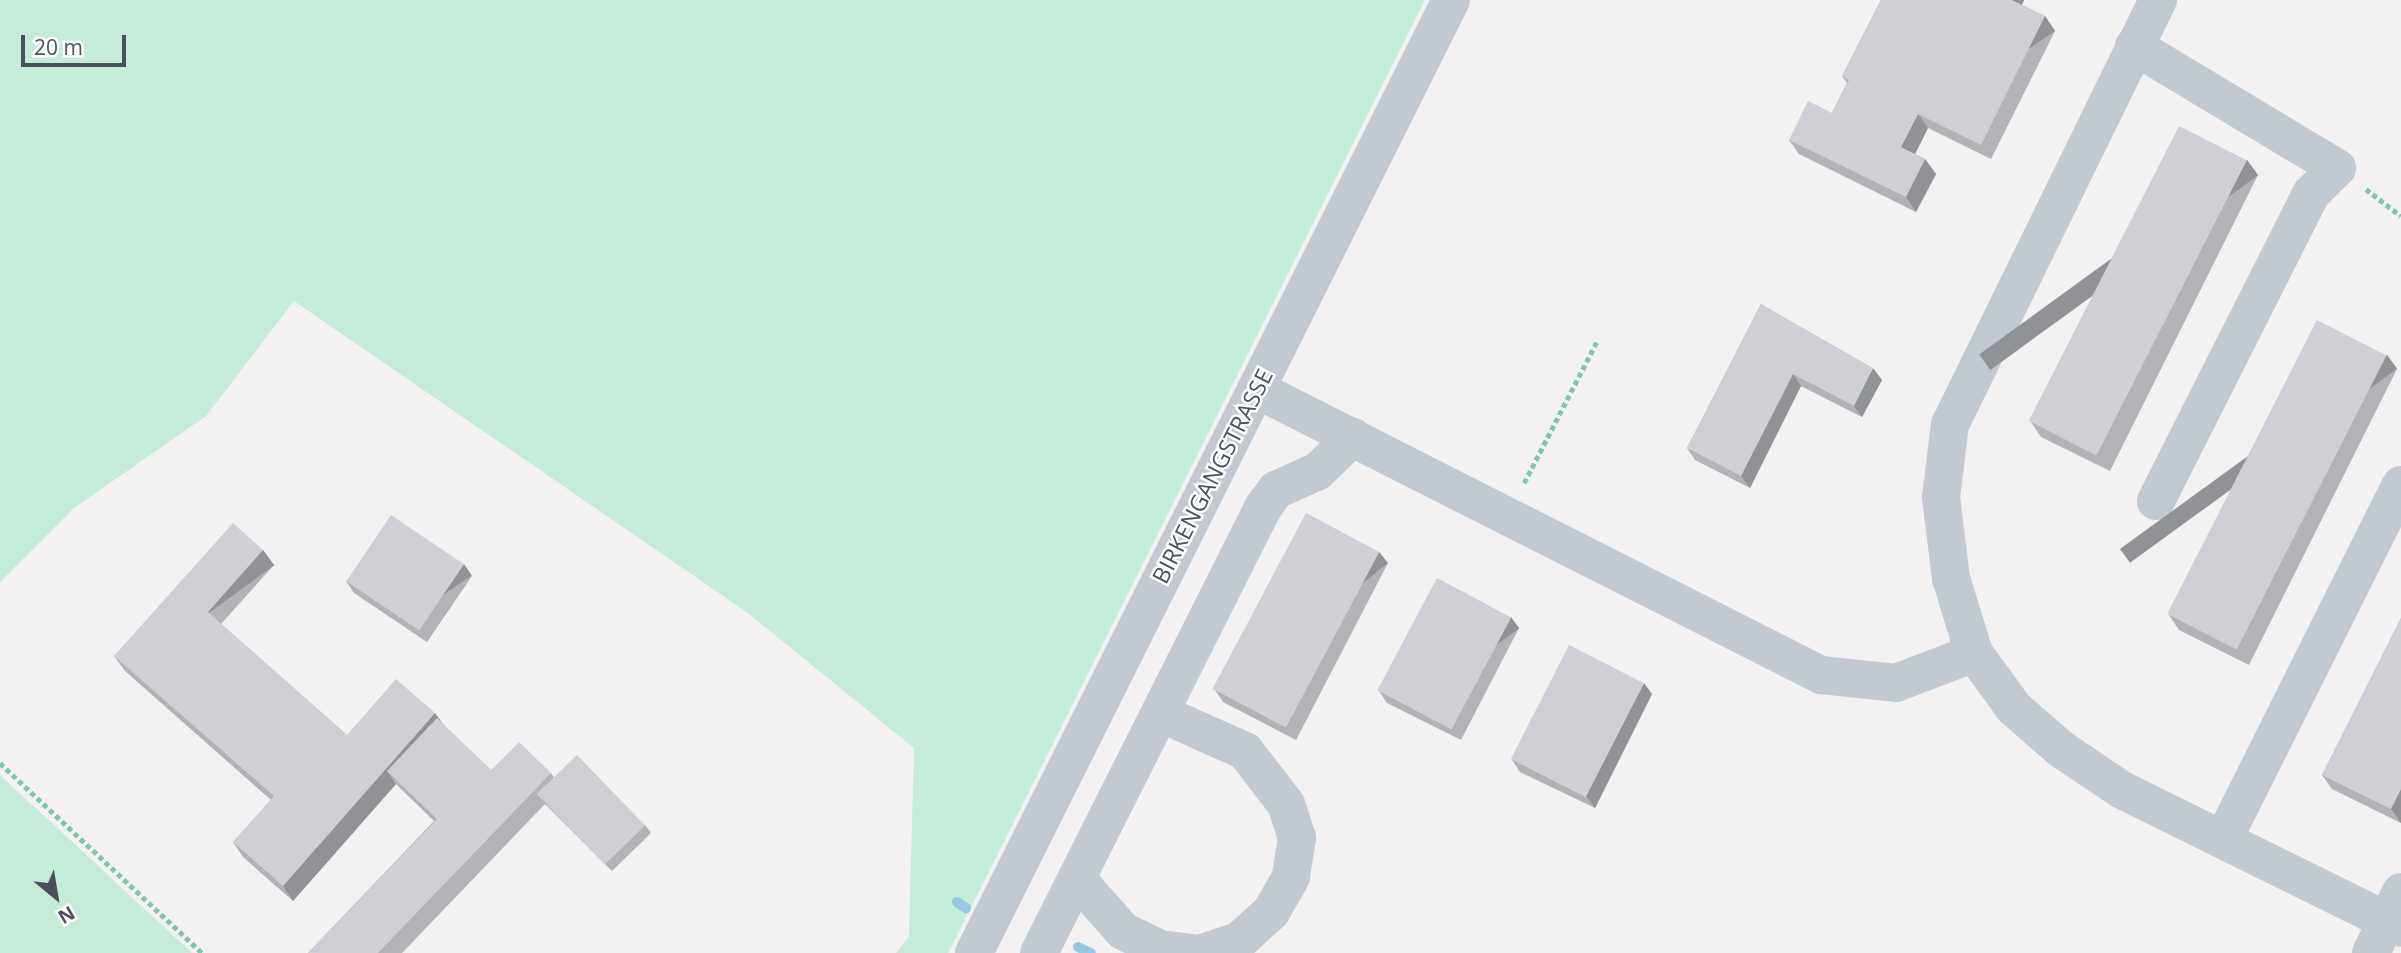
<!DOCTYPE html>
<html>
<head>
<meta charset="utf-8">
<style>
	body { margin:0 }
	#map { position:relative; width:2401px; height:953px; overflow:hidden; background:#f3f1f1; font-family:"Open Sans",sans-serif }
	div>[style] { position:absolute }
	.green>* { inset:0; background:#c5ebd9 }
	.stream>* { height:10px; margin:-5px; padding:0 5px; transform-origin:5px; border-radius:5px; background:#97c8e3 }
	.path>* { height:4.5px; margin-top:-2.25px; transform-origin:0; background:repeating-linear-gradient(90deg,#80c5ad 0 5px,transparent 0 8.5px) }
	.minor>* { height:38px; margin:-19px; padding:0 19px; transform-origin:19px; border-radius:19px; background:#c3c9d1 }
	.wall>* { inset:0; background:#b1b3b7 }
	.shaded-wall>* { inset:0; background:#909295; transform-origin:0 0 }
	.building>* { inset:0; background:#ced0d5; transform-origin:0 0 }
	span { translate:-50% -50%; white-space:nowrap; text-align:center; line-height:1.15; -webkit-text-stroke:5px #fff; paint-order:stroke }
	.street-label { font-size:23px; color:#4b515c }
	.north { position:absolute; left:21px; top:862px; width:70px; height:70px; -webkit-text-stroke:5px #fff; paint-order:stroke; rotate:150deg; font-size:19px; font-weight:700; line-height:28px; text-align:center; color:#4b515c }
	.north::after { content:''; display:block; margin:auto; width:24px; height:32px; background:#4b515c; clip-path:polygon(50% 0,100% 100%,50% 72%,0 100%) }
	.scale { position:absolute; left:21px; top:35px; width:105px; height:32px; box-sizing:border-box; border:4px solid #4b515c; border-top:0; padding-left:9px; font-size:21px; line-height:24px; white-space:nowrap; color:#4b515c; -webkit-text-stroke:5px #fff; paint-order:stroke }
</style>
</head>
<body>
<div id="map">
	<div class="green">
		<i style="clip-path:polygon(0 0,1425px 0,948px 953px,896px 953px,909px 936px,914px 748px,748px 613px,294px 301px,206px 416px,74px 508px,0 582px)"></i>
		<i style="clip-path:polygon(0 775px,192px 953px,0 953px)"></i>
	</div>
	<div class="stream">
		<i style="left:957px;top:902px;width:11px;rotate:34deg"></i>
		<i style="left:1078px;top:947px;width:14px;rotate:25deg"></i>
	</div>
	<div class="path">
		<i style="left:2366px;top:189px;width:44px;rotate:37.6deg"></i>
		<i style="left:1524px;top:483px;width:160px;rotate:-62.8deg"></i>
		<i style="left:0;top:763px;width:277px;rotate:43.2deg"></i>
	</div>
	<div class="minor">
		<i style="left:2158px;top:0;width:472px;rotate:116.1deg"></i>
		<i style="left:1950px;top:424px;width:74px;rotate:97deg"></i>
		<i style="left:1941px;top:497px;width:82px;rotate:83deg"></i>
		<i style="left:1951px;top:578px;width:78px;rotate:73deg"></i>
		<i style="left:1974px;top:653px;width:68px;rotate:54deg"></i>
		<i style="left:2014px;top:708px;width:62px;rotate:41.1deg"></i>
		<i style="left:2061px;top:749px;width:73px;rotate:33.9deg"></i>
		<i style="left:2122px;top:790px;width:311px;rotate:26.3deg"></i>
		<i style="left:2134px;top:46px;width:237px;rotate:31deg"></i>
		<i style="left:2337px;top:168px;width:37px;rotate:135deg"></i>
		<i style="left:2311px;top:194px;width:344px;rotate:116.8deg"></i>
		<i style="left:1256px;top:389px;width:633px;rotate:26.85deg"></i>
		<i style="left:1821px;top:675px;width:75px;rotate:6.1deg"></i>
		<i style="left:1896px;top:683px;width:84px;rotate:-21deg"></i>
		<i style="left:1162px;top:714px;width:91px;rotate:24deg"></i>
		<i style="left:1245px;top:751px;width:67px;rotate:52.3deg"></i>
		<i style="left:1286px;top:804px;width:36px;rotate:72deg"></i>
		<i style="left:1297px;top:838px;width:39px;rotate:99deg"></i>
		<i style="left:1291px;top:877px;width:40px;rotate:119.7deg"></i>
		<i style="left:1271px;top:912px;width:43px;rotate:137.8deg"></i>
		<i style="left:1239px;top:941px;width:39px;rotate:162deg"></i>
		<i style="left:2223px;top:840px;width:397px;rotate:-63.4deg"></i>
		<i style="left:1077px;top:879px;width:69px;rotate:48.5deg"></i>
		<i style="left:1123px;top:931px;width:41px;rotate:25.9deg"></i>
		<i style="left:1160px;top:949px;width:35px;rotate:7deg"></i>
		<i style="left:974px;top:953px;width:1066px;rotate:-63.41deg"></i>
		<i style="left:1039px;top:953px;width:497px;rotate:-63.3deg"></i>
		<i style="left:1262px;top:509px;width:24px;rotate:-54deg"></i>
		<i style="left:1276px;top:490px;width:46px;rotate:-24.3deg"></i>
		<i style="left:1318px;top:471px;width:49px;rotate:-44.2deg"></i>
		<i style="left:2371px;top:953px;width:68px;rotate:-63.8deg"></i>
	</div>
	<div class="wall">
		<i style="clip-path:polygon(1881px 0,2024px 0,2022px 5px,2045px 16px,2055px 31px,1991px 159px,1928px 128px,1915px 154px,1925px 159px,1936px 174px,1916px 212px,1799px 154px,1789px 140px,1832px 113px,1847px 83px,1842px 76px)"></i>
		<i style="clip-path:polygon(2247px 160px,2258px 175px,2110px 471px,2041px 437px,2031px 422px)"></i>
		<i style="clip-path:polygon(1761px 304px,1882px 380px,1862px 417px,1801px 386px,1750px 488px,1695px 460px,1687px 448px)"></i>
		<i style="clip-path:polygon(2387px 355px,2397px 369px,2249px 665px,2179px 630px,2169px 615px)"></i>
		<i style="clip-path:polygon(263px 550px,274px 565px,221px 624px,347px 735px,435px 713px,442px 724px,491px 770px,551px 773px,555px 779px,645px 825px,651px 833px,612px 871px,545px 804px,402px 953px,308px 953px,434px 821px,396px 784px,293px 901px,243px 857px,233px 842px,271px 800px,125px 671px,114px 656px)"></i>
		<i style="clip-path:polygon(1379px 552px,1388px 563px,1296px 740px,1223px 702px,1215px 690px)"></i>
		<i style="clip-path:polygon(472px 576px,427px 642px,354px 593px,346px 581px)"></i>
		<i style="clip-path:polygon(2401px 618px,2401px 823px,2332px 789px,2322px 775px)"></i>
		<i style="clip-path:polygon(1519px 628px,1461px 740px,1387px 703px,1379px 691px)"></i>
		<i style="clip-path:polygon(1652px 694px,1595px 808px,1520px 772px,1512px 760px)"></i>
	</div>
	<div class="shaded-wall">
		<i style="clip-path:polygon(2009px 0,2024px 0,2018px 13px)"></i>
		<i style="left:2045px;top:16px;width:18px;height:144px;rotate:56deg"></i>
		<i style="clip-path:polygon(1918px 114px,1928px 128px,1911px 162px,1901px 147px)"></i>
		<i style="clip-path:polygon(1925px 159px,1936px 174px,1916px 212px,1906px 197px)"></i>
		<i style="left:2247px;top:160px;width:19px;height:331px;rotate:54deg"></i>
		<i style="left:2387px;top:355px;width:17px;height:330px;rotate:54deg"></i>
		<i style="clip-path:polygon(1873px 368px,1882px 380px,1862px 417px,1854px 406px)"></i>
		<i style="clip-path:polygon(1793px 374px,1801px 386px,1750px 488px,1741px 476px)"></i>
		<i style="left:263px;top:550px;width:19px;height:83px;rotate:54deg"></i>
		<i style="left:1379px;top:552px;width:14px;height:199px;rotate:51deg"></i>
		<i style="left:464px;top:564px;width:14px;height:80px;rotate:56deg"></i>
		<i style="left:1511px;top:617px;width:14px;height:126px;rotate:54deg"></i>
		<i style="clip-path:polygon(1644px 683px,1652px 694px,1595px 808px,1586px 796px)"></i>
		<i style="clip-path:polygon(435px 713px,446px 728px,387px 771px,396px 784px,293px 901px,283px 886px)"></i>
		<i style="clip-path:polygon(2401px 789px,2401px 823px,2391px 809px)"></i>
	</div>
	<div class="building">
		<i style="clip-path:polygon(1881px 0,2012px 0,2045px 16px,1981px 145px,1918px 114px,1901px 147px,1925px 159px,1906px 197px,1789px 140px,1808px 101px,1832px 113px,1849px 80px,1842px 76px)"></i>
		<i style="left:2179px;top:126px;width:76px;height:331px;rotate:27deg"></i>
		<i style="clip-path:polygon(1761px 304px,1873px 368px,1854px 406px,1793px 374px,1741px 476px,1687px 448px)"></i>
		<i style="left:2317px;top:320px;width:78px;height:330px;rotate:27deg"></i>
		<i style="left:1306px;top:513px;width:83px;height:199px;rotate:28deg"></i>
		<i style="left:391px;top:515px;width:88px;height:80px;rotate:34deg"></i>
		<i style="clip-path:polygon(233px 523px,263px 550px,208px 612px,347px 735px,396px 679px,435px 713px,283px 886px,233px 842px,274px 796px,114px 656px)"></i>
		<i style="left:1437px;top:578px;width:84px;height:127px;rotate:28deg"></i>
		<i style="clip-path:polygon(2401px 618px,2401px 789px,2391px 809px,2322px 775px)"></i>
		<i style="left:1569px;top:645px;width:84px;height:128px;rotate:27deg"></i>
		<i style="clip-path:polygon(437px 718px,491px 770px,519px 742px,551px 773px,378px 953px,308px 953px,437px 819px,387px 771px)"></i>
		<i style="left:577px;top:755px;width:98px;height:56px;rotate:46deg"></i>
	</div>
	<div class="street-label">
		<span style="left:1212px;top:476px;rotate:-63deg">BIRKENGANGSTRASSE</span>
	</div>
	<div class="north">N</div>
	<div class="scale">20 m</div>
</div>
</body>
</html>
